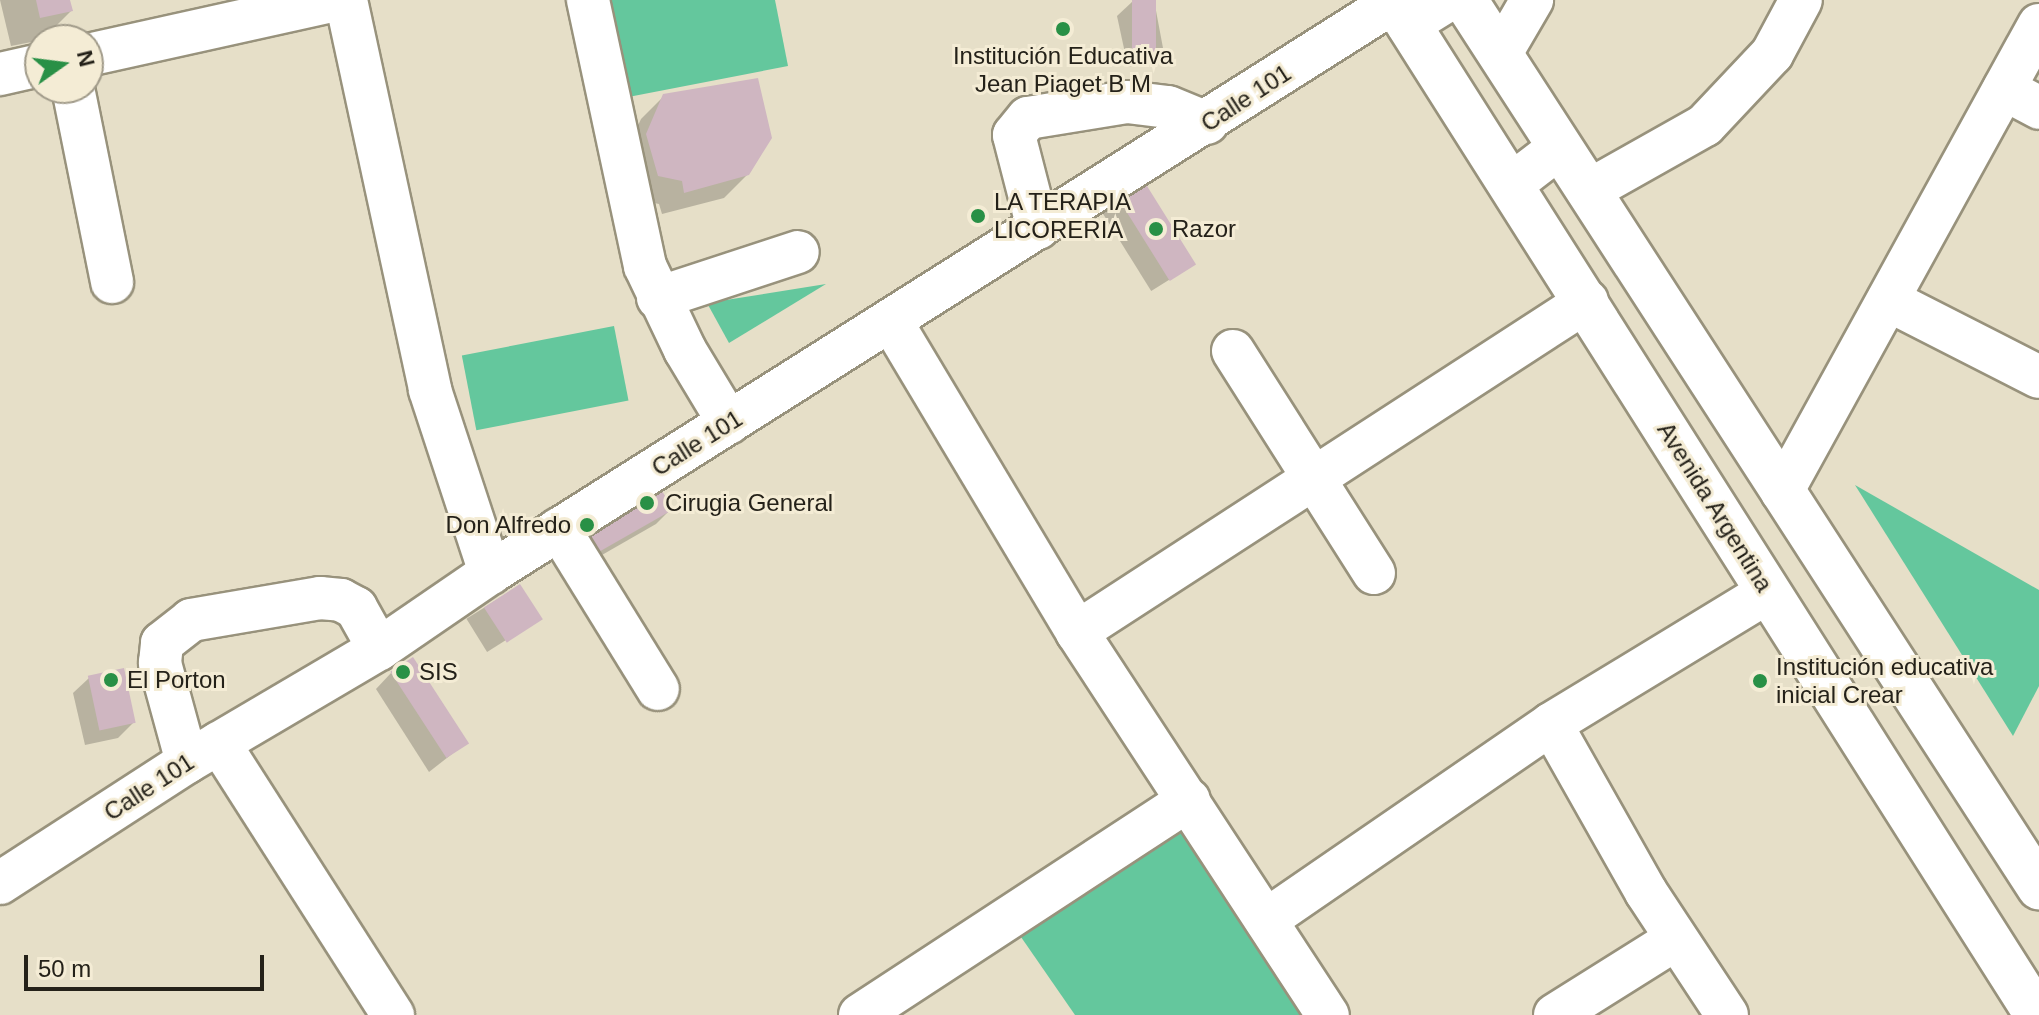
<!DOCTYPE html>
<html>
<head>
<meta charset="utf-8">
<style>
	body { margin:0 }
	#map { position:relative; width:2039px; height:1015px; overflow:hidden; background:#e6dfc8; font-family:Helvetica,sans-serif }
	div>[style] { position:absolute }
	.green>* { inset:0; background:#64c79d; transform-origin:0 0 }
	.shadow>* { inset:0; background:#0003; transform-origin:0 0 }
	.building>* { inset:0; background:#cfb6c1; transform-origin:0 0 }
	.roads { filter:drop-shadow(2px 0 #98927c) drop-shadow(-2px 0 #98927c) drop-shadow(0 2px #98927c) drop-shadow(0 -2px #98927c) }
	.minor>* { height:42px; margin:-21px; padding:0 21px; transform-origin:21px; border-radius:21px; background:#fff }
	.major>* { height:44px; margin:-22px; padding:0 22px; transform-origin:22px; border-radius:22px; background:#fff }
	.dots>* { width:22px; height:22px; translate:-50% -50%; box-sizing:border-box; border:4px solid #f4ecd5; border-radius:50% }
	span { translate:-50% -50%; white-space:nowrap; text-align:center; line-height:1.15; -webkit-text-stroke:6px #f4ecd5; paint-order:stroke }
	.poi-label { font-size:24px; color:#242119 }
	.left { translate:0 -50%; text-align:left }
	.right { translate:-100% -50%; text-align:right }
	.street-label { font-size:24px; color:#242119 }
	.north { position:absolute; left:24px; top:24px; width:80px; height:80px; box-sizing:border-box; background:#f4ecd5; border:2px solid #a19b8a; border-radius:50%; rotate:76deg; font-size:22px; font-weight:700; line-height:32px; text-align:center; color:#242119 }
	.north::after { content:''; display:block; margin:auto; width:28px; height:36px; background:#299046; clip-path:polygon(50% 0,100% 100%,50% 72%,0 100%) }
	.scale { position:absolute; left:24px; top:955px; width:240px; height:36px; box-sizing:border-box; border:4px solid #242119; border-top:0; padding-left:10px; font-size:24px; line-height:28px; white-space:nowrap; color:#242119; -webkit-text-stroke:6px #f4ecd5; paint-order:stroke }
</style>
</head>
<body>
<div id="map">
	<div class="green">
		<i style="clip-path:polygon(602px 0,775px 0,788px 66px,618px 99px)"></i>
		<i style="clip-path:polygon(826px 284px,729px 343px,707px 303px)"></i>
		<i style="left:614px;top:326px;width:76px;height:155px;rotate:79deg"></i>
		<i style="clip-path:polygon(1855px 485px,2039px 590px,2039px 686px,2013px 736px)"></i>
		<i style="clip-path:polygon(1191px 826px,1316px 1015px,1075px 1015px,1021px 937px)"></i>
	</div>
	<div class="shadow">
		<i style="clip-path:polygon(0 0,68px 0,71px 11px,42px 40px,11px 46px)"></i>
		<i style="clip-path:polygon(1154px 0,1163px 48px,1148px 63px,1128px 67px,1117px 16px,1133px 1px)"></i>
		<i style="clip-path:polygon(664px 96px,748px 174px,724px 198px,662px 214px,659px 204px,635px 199px,628px 147px,641px 119px)"></i>
		<i style="left:1142px;top:180px;width:99px;height:51px;rotate:58deg"></i>
		<i style="clip-path:polygon(671px 509px,656px 524px,581px 567px,563px 541px)"></i>
		<i style="left:519px;top:586px;width:39px;height:62px;rotate:58deg"></i>
		<i style="clip-path:polygon(391px 673px,466px 743px,429px 772px,376px 689px)"></i>
		<i style="clip-path:polygon(89px 678px,134px 722px,118px 738px,85px 745px,73px 693px)"></i>
	</div>
	<div class="building">
		<i style="clip-path:polygon(36px 0,70px 0,73px 11px,40px 18px)"></i>
		<i style="left:1132px;top:0;width:24px;height:54px"></i>
		<i style="clip-path:polygon(758px 78px,772px 138px,749px 175px,684px 193px,682px 181px,658px 176px,646px 134px,663px 94px)"></i>
		<i style="left:1142px;top:178px;width:102px;height:31px;rotate:58deg"></i>
		<i style="clip-path:polygon(651px 475px,674px 509px,597px 553px,577px 524px)"></i>
		<i style="left:520px;top:584px;width:42px;height:43px;rotate:57deg"></i>
		<i style="left:413px;top:657px;width:103px;height:27px;rotate:57deg"></i>
		<i style="left:124px;top:668px;width:56px;height:37px;rotate:78deg"></i>
	</div>
	<div class="roads">
		<div class="minor">
			<i style="left:346px;top:0;width:399px;rotate:77.8deg"></i>
			<i style="left:430px;top:390px;width:193px;rotate:71.8deg"></i>
			<i style="left:588px;top:0;width:272px;rotate:77.9deg"></i>
			<i style="left:645px;top:266px;width:93px;rotate:64.5deg"></i>
			<i style="left:685px;top:350px;width:85px;rotate:58.9deg"></i>
			<i style="left:1408px;top:25px;width:47px;rotate:-32deg"></i>
			<i style="left:88px;top:55px;width:254px;rotate:-12.5deg"></i>
			<i style="left:1500px;top:55px;width:64px;rotate:-59.8deg"></i>
			<i style="left:0;top:74px;width:41px;rotate:-12.7deg"></i>
			<i style="left:73px;top:88px;width:198px;rotate:78.6deg"></i>
			<i style="left:2004px;top:89px;width:40px;rotate:28deg"></i>
			<i style="left:1512px;top:184px;width:61px;rotate:-37.6deg"></i>
			<i style="left:1588px;top:191px;width:134px;rotate:-29.4deg"></i>
			<i style="left:1705px;top:125px;width:98px;rotate:-46.7deg"></i>
			<i style="left:1772px;top:54px;width:61px;rotate:-61.8deg"></i>
			<i style="left:1038px;top:228px;width:96px;rotate:-104.5deg"></i>
			<i style="left:1014px;top:135px;width:22px;rotate:-51deg"></i>
			<i style="left:1028px;top:118px;width:100px;rotate:-9.2deg"></i>
			<i style="left:1127px;top:102px;width:41px;rotate:7deg"></i>
			<i style="left:1168px;top:107px;width:42px;rotate:22.3deg"></i>
			<i style="left:658px;top:298px;width:147px;rotate:-18.2deg"></i>
			<i style="left:1888px;top:300px;width:169px;rotate:27deg"></i>
			<i style="left:891px;top:321px;width:362px;rotate:59.1deg"></i>
			<i style="left:1077px;top:632px;width:458px;rotate:56.8deg"></i>
			<i style="left:1233px;top:351px;width:263px;rotate:57.6deg"></i>
			<i style="left:1782px;top:492px;width:533px;rotate:-61.18deg"></i>
			<i style="left:559px;top:529px;width:188px;rotate:58.3deg"></i>
			<i style="left:1077px;top:632px;width:608px;rotate:-32.98deg"></i>
			<i style="left:1551px;top:724px;width:193px;rotate:60.5deg"></i>
			<i style="left:1646px;top:892px;width:147px;rotate:56.6deg"></i>
			<i style="left:219px;top:743px;width:323px;rotate:57.4deg"></i>
			<i style="left:187px;top:762px;width:103px;rotate:-105.3deg"></i>
			<i style="left:160px;top:663px;width:20px;rotate:-84deg"></i>
			<i style="left:162px;top:643px;width:37px;rotate:-38deg"></i>
			<i style="left:191px;top:620px;width:131px;rotate:-9.7deg"></i>
			<i style="left:320px;top:598px;width:21px;rotate:5deg"></i>
			<i style="left:341px;top:600px;width:17px;rotate:28deg"></i>
			<i style="left:356px;top:608px;width:47px;rotate:60.7deg"></i>
			<i style="left:0;top:883px;width:223px;rotate:-32.9deg"></i>
			<i style="left:187px;top:762px;width:223px;rotate:-30.5deg"></i>
			<i style="left:379px;top:649px;width:135px;rotate:-34.4deg"></i>
			<i style="left:490px;top:573px;width:1069px;rotate:-32.28deg"></i>
			<i style="left:1266px;top:920px;width:346px;rotate:-34.5deg"></i>
			<i style="left:1551px;top:724px;width:254px;rotate:-31.3deg"></i>
			<i style="left:860px;top:1015px;width:393px;rotate:-33.2deg"></i>
			<i style="left:1555px;top:1015px;width:143px;rotate:-32.1deg"></i>
		</div>
		<div class="major">
			<i style="left:1393px;top:0;width:1202px;rotate:57.61deg"></i>
			<i style="left:1465px;top:0;width:1057px;rotate:57.09deg"></i>
		</div>
	</div>
	<div class="dots">
		<i style="left:1063px;top:29px;background:#299046"></i>
		<i style="left:978px;top:216px;background:#299046"></i>
		<i style="left:1156px;top:229px;background:#299046"></i>
		<i style="left:647px;top:503px;background:#299046"></i>
		<i style="left:587px;top:525px;background:#299046"></i>
		<i style="left:403px;top:672px;background:#299046"></i>
		<i style="left:111px;top:680px;background:#299046"></i>
		<i style="left:1760px;top:681px;background:#299046"></i>
	</div>
	<div class="poi-label">
		<span style="left:1063px;top:70px">Institución Educativa<br>Jean Piaget B M</span>
		<span class="left" style="left:994px;top:216px">LA TERAPIA<br>LICORERIA</span>
		<span class="left" style="left:1172px;top:229px">Razor</span>
		<span class="left" style="left:665px;top:503px">Cirugia General</span>
		<span class="right" style="left:571px;top:525px">Don Alfredo</span>
		<span class="left" style="left:1776px;top:681px">Institución educativa<br>inicial Crear</span>
		<span class="left" style="left:419px;top:672px">SIS</span>
		<span class="left" style="left:127px;top:680px">El Porton</span>
	</div>
	<div class="street-label">
		<span style="left:1246px;top:98px;rotate:-33deg">Calle 101</span>
		<span style="left:697px;top:443px;rotate:-32deg">Calle 101</span>
		<span style="left:1715px;top:507px;rotate:58deg">Avenida Argentina</span>
		<span style="left:149px;top:787px;rotate:-33deg">Calle 101</span>
	</div>
	<div class="north">N</div>
	<div class="scale">50 m</div>
</div>
</body>
</html>
